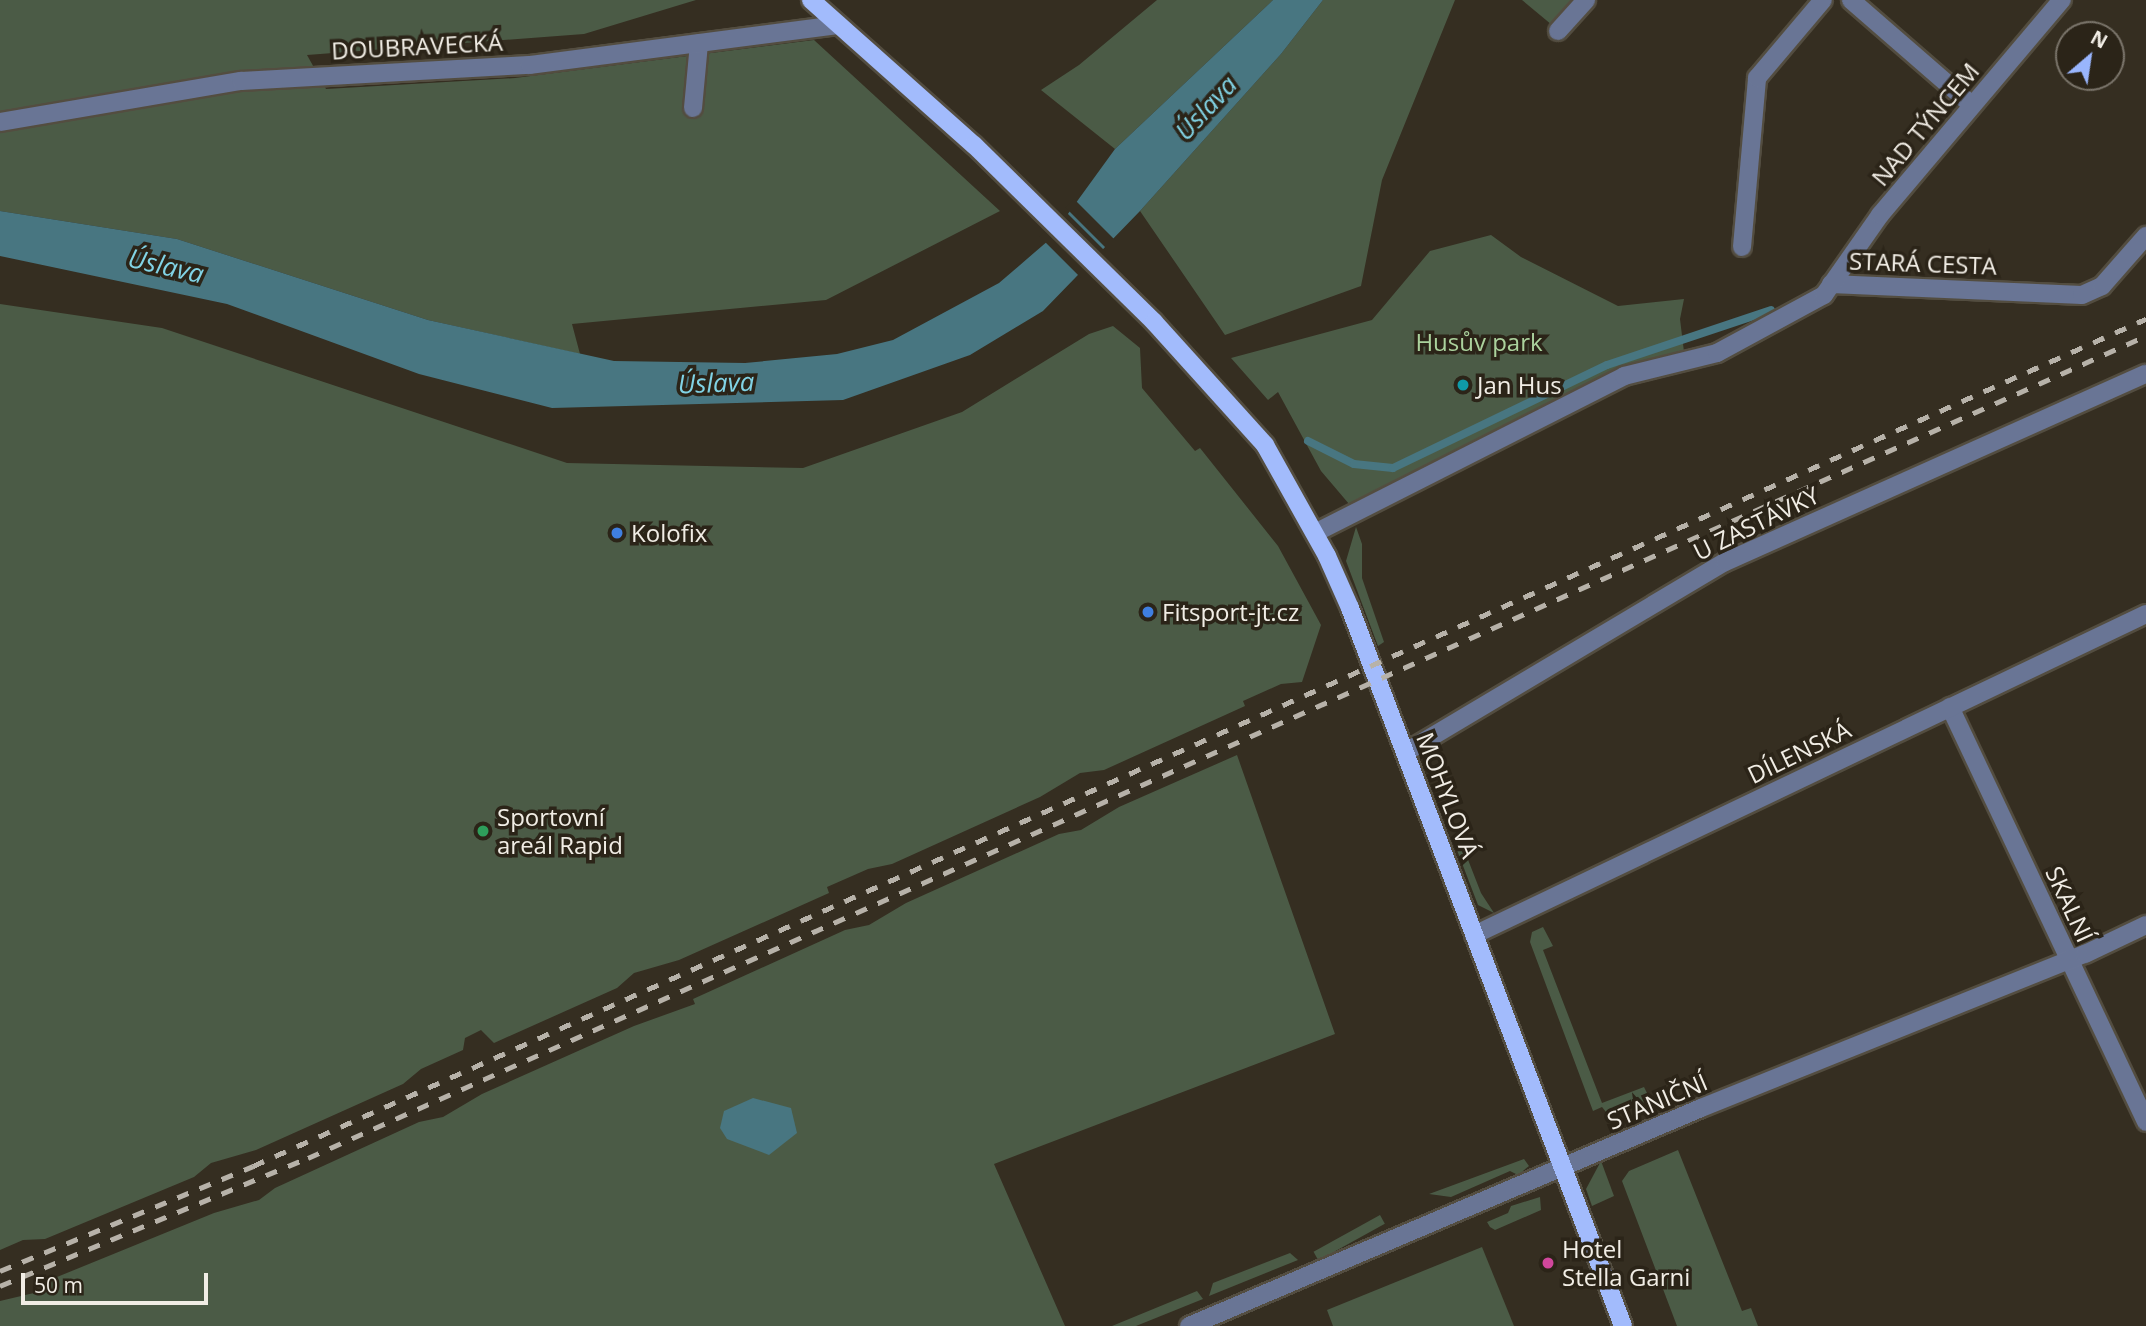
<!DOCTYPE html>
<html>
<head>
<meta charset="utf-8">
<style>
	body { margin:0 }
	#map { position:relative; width:2146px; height:1326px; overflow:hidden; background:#352e21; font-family:"Open Sans",sans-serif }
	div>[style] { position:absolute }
	.green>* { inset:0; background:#4b5b46; transform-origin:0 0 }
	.water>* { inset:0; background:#487681 }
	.pier>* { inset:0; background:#352e21; transform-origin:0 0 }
	.stream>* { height:8px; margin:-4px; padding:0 4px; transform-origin:4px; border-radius:4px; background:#487681 }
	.roads { filter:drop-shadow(2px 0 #534d40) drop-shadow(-2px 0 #534d40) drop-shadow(0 2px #534d40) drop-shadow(0 -2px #534d40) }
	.minor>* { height:18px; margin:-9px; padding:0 9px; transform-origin:9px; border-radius:9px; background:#697595 }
	.major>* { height:18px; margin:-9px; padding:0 9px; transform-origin:9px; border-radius:9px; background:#a2bbfc }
	.rail>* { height:5px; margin-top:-2.5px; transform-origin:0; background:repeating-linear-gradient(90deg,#b7b2a9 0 12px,transparent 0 24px) }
	.dots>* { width:19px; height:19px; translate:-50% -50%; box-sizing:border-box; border:4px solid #2b2418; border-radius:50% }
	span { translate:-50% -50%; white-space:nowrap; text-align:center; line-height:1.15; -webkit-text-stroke:7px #2b2418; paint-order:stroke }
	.street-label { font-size:24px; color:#f1ede5 }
	.park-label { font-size:24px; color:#abd29d }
	.poi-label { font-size:24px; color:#f1ede5 }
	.left { translate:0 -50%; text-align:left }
	.water-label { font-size:26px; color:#81d3e5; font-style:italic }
	.north { position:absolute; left:2055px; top:21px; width:70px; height:70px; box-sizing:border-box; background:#2b2418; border:2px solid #7a746a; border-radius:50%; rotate:29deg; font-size:19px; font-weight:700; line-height:28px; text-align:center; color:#f1ede5 }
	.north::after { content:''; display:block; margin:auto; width:24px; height:32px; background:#99b5fd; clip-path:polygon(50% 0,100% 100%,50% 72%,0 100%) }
	.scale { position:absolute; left:21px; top:1273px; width:187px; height:32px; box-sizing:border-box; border:4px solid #f1ede5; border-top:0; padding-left:9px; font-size:21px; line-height:24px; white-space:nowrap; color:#f1ede5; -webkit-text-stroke:5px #2b2418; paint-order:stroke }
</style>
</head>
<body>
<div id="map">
	<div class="green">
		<i style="clip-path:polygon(0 0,696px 0,584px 34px,307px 55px,326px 89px,515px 78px,814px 40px,1000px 211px,826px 300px,572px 324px,580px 354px,428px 320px,177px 239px,0 211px)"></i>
		<i style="clip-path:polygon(1157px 0,1273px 0,1115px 149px,1041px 90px,1079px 65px)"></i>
		<i style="clip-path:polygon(1323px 0,1455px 0,1382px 180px,1361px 286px,1225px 335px,1140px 211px,1281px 54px)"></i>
		<i style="clip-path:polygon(1522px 0,1572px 0,1552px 25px)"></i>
		<i style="clip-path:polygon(1491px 235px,1521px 257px,1618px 306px,1684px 299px,1680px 319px,1685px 360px,1624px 376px,1355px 511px,1321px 471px,1278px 392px,1268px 400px,1231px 358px,1372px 320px,1430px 251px)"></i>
		<i style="clip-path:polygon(0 304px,162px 328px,567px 463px,803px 468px,962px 412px,1089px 334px,1113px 326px,1140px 348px,1142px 388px,1195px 451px,1200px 448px,1278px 546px,1321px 625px,1302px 682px,1281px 684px,1243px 701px,1245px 706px,1104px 770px,1080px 773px,1040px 797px,892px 864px,868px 869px,827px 887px,829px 893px,679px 960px,634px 973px,617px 988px,494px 1043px,481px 1030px,465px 1038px,463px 1050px,421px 1069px,403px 1084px,256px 1150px,211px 1163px,194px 1177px,45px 1239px,23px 1240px,0 1250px)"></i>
		<i style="clip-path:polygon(1356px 527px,1362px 544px,1362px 578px,1384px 642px,1378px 646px,1346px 561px)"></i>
		<i style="clip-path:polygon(1237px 755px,1335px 1034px,994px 1164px,1065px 1326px,0 1326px,0 1301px,38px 1292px,57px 1277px,214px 1213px,259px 1200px,275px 1188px,419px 1122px,443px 1117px,482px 1094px,634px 1026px,695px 1004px,693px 999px,845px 930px,869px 925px,906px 903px,1059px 834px,1081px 830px,1119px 807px)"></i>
		<i style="clip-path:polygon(1458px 834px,1481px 893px,1494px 913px,1478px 905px,1452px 837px)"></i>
		<i style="clip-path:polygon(1543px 927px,1553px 946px,1543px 950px,1602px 1103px,1644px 1087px,1651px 1101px,1610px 1117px,1602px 1107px,1593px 1111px,1530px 942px,1532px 932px)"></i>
		<i style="clip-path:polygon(1678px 1150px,1742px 1311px,1751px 1308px,1758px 1326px,1677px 1326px,1622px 1181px,1629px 1171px)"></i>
		<i style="clip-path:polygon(1524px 1159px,1529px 1166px,1518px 1175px,1510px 1171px,1451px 1197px,1429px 1194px)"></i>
		<i style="clip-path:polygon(1601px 1161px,1614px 1196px,1592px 1206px,1586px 1189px)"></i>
		<i style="clip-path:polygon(1540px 1197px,1541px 1210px,1495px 1230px,1490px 1227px,1487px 1222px,1508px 1213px,1511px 1206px)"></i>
		<i style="left:1380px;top:1215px;width:10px;height:76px;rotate:61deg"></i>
		<i style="clip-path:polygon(1482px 1247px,1514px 1326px,1333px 1326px,1327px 1310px)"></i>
		<i style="clip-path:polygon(1290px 1253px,1298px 1260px,1209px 1296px,1213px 1283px)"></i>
		<i style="clip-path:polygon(1197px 1291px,1203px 1299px,1136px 1326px,1112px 1326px)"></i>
	</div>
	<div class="water">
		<i style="clip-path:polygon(1273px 0,1323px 0,1281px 54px,1140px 211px,1043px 311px,970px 355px,843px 400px,552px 408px,419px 374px,227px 304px,0 256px,0 211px,177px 239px,428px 320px,614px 361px,745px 363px,837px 354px,893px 340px,999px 283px,1049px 240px,1115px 149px)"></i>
		<i style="clip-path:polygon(753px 1098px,791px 1108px,797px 1133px,769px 1155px,727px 1139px,720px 1128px,724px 1111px)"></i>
	</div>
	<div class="pier">
		<i style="left:1074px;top:199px;width:59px;height:12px;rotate:45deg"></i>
		<i style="left:1065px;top:211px;width:58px;height:36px;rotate:45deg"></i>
	</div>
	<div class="stream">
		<i style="left:1308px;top:441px;width:51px;rotate:26.6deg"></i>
		<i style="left:1354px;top:464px;width:39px;rotate:6deg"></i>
		<i style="left:1393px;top:468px;width:237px;rotate:-25.7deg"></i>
		<i style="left:1607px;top:365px;width:173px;rotate:-18.5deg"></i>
	</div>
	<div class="roads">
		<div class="minor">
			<i style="left:1851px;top:0;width:160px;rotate:41deg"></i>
			<i style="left:1558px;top:31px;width:42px;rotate:-47.9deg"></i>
			<i style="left:693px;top:108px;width:65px;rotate:-84.7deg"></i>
			<i style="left:0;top:122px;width:244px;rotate:-9.7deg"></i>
			<i style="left:241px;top:81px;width:289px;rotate:-3.2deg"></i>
			<i style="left:530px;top:65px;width:311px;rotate:-7.4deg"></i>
			<i style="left:1742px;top:247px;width:170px;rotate:-84.9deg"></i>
			<i style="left:1757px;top:78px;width:102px;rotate:-49.8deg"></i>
			<i style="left:1831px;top:284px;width:251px;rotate:2.5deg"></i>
			<i style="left:2082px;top:295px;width:22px;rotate:-24deg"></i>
			<i style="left:2102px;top:286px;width:67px;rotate:-48.7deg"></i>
			<i style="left:1315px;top:533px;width:347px;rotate:-26.9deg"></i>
			<i style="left:1624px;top:376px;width:96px;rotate:-13.9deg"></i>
			<i style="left:1717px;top:353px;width:122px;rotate:-28.5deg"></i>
			<i style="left:1824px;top:295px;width:98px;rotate:-55deg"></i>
			<i style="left:1880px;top:215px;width:282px;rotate:-49.8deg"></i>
			<i style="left:1950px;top:707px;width:459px;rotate:64.7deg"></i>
			<i style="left:1406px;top:752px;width:371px;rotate:-30.8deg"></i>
			<i style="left:1725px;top:562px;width:461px;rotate:-24.1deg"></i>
			<i style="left:1474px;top:935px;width:745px;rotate:-25.53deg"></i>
			<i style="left:1189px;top:1326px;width:556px;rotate:-23.06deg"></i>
			<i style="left:1701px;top:1108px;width:414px;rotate:-21.9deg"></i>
			<i style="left:2085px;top:954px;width:68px;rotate:-25.4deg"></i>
		</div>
		<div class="major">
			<i style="left:811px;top:0;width:218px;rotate:41.7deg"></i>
			<i style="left:974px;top:145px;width:252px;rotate:44.5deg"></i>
			<i style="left:1154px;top:322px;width:166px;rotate:47.9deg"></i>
			<i style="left:1265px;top:445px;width:127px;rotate:60.8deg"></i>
			<i style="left:1327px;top:556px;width:57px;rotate:66.1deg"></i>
			<i style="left:1350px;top:608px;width:768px;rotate:69.18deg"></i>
		</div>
	</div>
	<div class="rail">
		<i style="left:0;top:1271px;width:274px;rotate:-22.5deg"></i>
		<i style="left:253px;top:1166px;width:2074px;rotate:-24.11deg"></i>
		<i style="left:0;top:1286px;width:334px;rotate:-22.6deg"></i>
		<i style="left:308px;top:1158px;width:2013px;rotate:-24.1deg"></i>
	</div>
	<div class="dots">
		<i style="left:1463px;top:385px;background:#0f9aa8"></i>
		<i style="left:617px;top:533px;background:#3f7fe0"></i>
		<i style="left:1148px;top:612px;background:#3f7fe0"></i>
		<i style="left:483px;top:831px;background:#2e9e5b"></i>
		<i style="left:1548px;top:1263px;background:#d1479c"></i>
	</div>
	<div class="street-label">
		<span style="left:417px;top:46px;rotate:-3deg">DOUBRAVECKÁ</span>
		<span style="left:1925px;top:124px;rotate:-50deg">NAD TÝNCEM</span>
		<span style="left:1923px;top:263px;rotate:2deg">STARÁ CESTA</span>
		<span style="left:1756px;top:523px;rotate:-26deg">U ZASTÁVKY</span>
		<span style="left:1799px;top:752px;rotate:-26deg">DÍLENSKÁ</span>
		<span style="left:1448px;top:795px;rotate:69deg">MOHYLOVÁ</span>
		<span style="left:2070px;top:904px;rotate:65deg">SKALNÍ</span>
		<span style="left:1657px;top:1101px;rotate:-23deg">STANIČNÍ</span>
	</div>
	<div class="park-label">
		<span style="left:1479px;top:342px">Husův park</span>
	</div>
	<div class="poi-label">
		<span class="left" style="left:1477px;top:385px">Jan Hus</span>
		<span class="left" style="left:631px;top:533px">Kolofix</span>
		<span class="left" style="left:1162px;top:612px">Fitsport-jt.cz</span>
		<span class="left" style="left:497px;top:831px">Sportovní<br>areál Rapid</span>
		<span class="left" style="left:1562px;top:1263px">Hotel<br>Stella Garni</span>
	</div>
	<div class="water-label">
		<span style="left:1206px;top:108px;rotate:-47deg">Úslava</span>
		<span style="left:166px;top:266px;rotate:13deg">Úslava</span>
		<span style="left:716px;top:383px;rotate:-2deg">Úslava</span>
	</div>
	<div class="north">N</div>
	<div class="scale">50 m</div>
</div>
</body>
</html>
